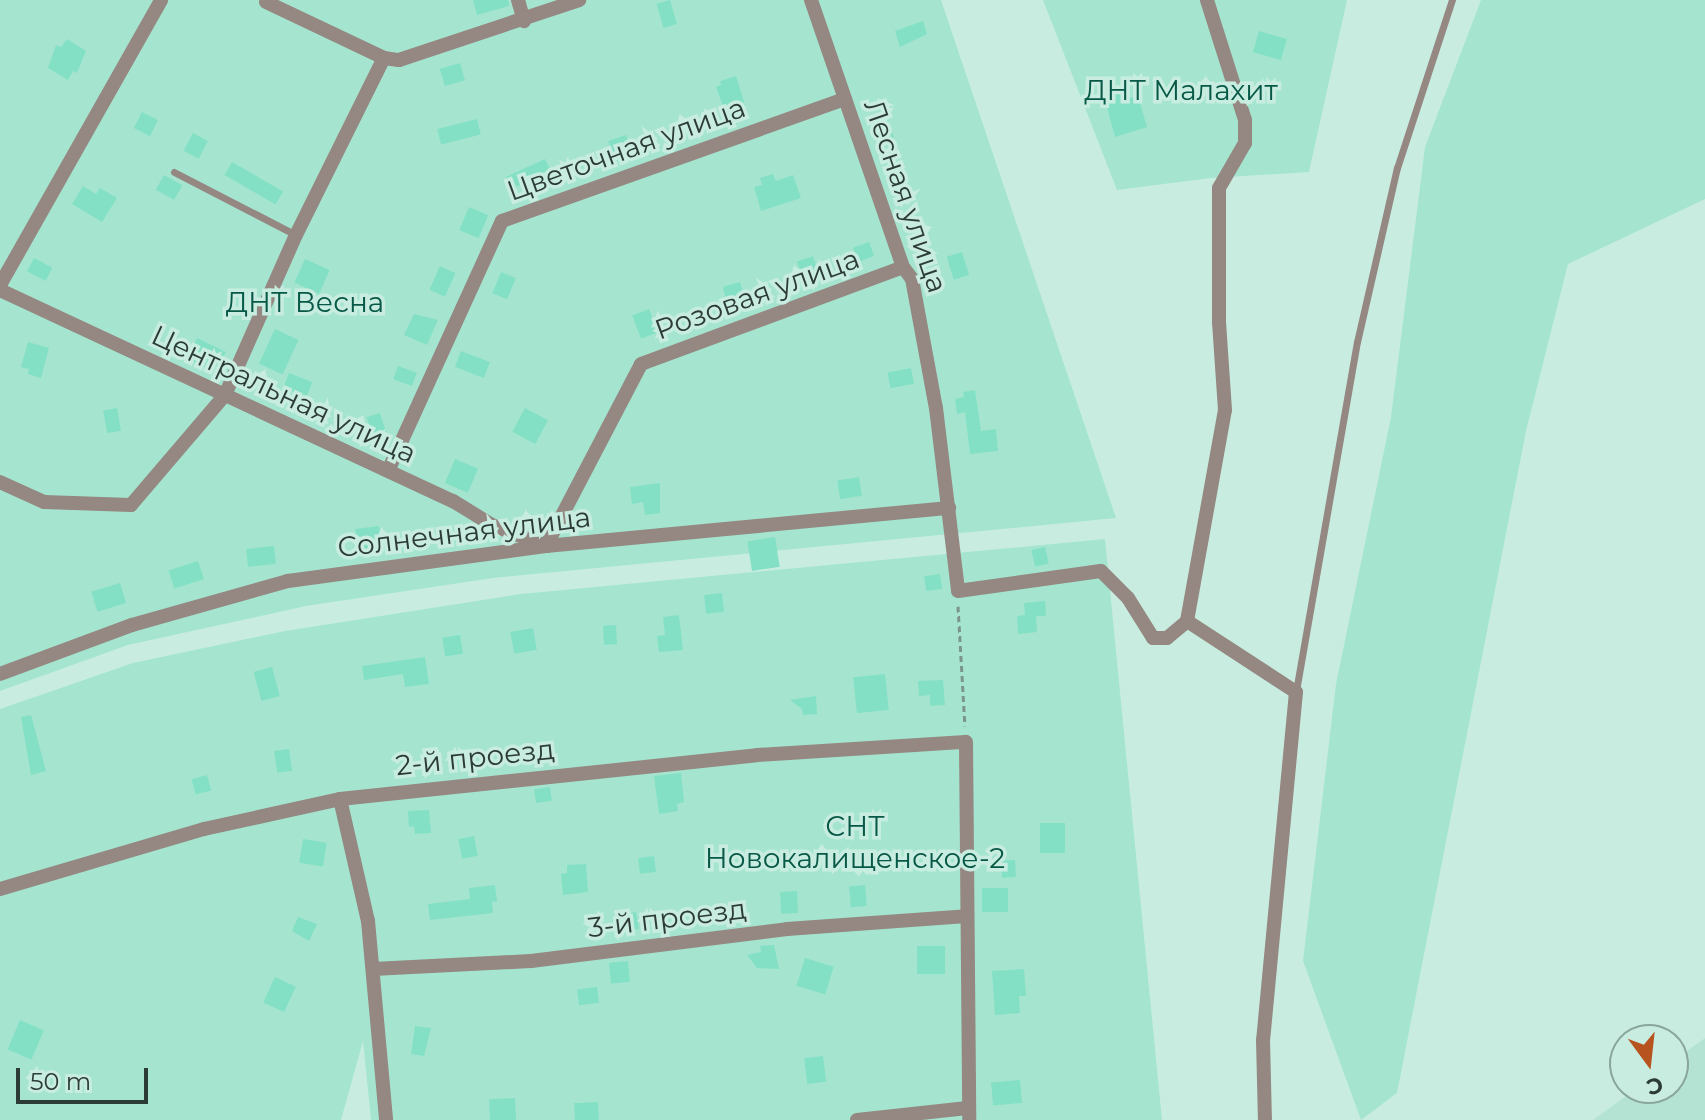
<!DOCTYPE html>
<html>
<head>
<meta charset="utf-8">
<style>
	body { margin:0 }
	#map { position:relative; width:1705px; height:1120px; overflow:hidden; background:#c8ede0; font-family:Montserrat,sans-serif }
	div>[style] { position:absolute }
	.built>* { inset:0; background:#b5e3d3 }
	.green>* { inset:0; background:#a5e5d0 }
	.building>* { inset:0; background:#83e0c4; transform-origin:0 0 }
	.path>* { height:3px; margin-top:-1.5px; transform-origin:0; background:repeating-linear-gradient(90deg,#7b958c 0 6px,transparent 0 10px) }
	.lane>* { height:7px; margin:-3.5px; padding:0 3.5px; transform-origin:3.5px; border-radius:3.5px; background:#958781 }
	.street>* { height:14px; margin:-7px; padding:0 7px; transform-origin:7px; border-radius:7px; background:#958781 }
	span { translate:-50% -50%; white-space:nowrap; text-align:center; line-height:1.15; -webkit-text-stroke:7px #c8ede0; paint-order:stroke }
	.park-label { font-size:28px; color:#075846 }
	.street-label { font-size:28px; color:#2c3b36 }
	.north { position:absolute; left:1609px; top:1024px; width:80px; height:80px; box-sizing:border-box; background:#c8ede0; border:2px solid #8aa69c; border-radius:50%; rotate:165deg; font-size:22px; font-weight:700; line-height:32px; text-align:center; color:#2c3b36 }
	.north::after { content:''; display:block; margin:auto; width:28px; height:36px; background:#b7531f; clip-path:polygon(50% 0,100% 100%,50% 72%,0 100%) }
	.scale { position:absolute; left:16px; top:1068px; width:132px; height:36px; box-sizing:border-box; border:4px solid #2c3b36; border-top:0; padding-left:10px; font-size:24px; line-height:28px; white-space:nowrap; color:#2c3b36; -webkit-text-stroke:6px #c8ede0; paint-order:stroke }
</style>
</head>
<body>
<div id="map">
	<div class="built">
		<i style="clip-path:polygon(1705px 1038px,1705px 1120px,1593px 1120px,1637px 1088px,1673px 1088px,1673px 1061px)"></i>
	</div>
	<div class="green">
		<i style="clip-path:polygon(0 0,941px 0,1116px 518px,493px 578px,306px 606px,128px 645px,0 691px)"></i>
		<i style="clip-path:polygon(1043px 0,1347px 0,1309px 172px,1211px 178px,1117px 190px)"></i>
		<i style="clip-path:polygon(1481px 0,1705px 0,1705px 199px,1568px 264px,1526px 431px,1397px 1093px,1361px 1120px,1303px 961px,1336px 684px,1391px 417px,1425px 147px)"></i>
		<i style="clip-path:polygon(1105px 539px,1162px 1120px,371px 1120px,363px 1041px,341px 1120px,0 1120px,0 709px,133px 663px,285px 631px,521px 594px)"></i>
	</div>
	<div class="building">
		<i style="clip-path:polygon(473px 0,508px 0,509px 6px,477px 15px)"></i>
		<i style="left:670px;top:0;width:25px;height:14px;rotate:74deg"></i>
		<i style="clip-path:polygon(923px 21px,927px 34px,900px 47px,895px 31px)"></i>
		<i style="left:1259px;top:31px;width:29px;height:22px;rotate:16deg"></i>
		<i style="clip-path:polygon(67px 39px,86px 51px,77px 73px,73px 71px,68px 80px,48px 68px,56px 45px,61px 47px)"></i>
		<i style="left:460px;top:63px;width:18px;height:21px;rotate:74deg"></i>
		<i style="clip-path:polygon(736px 76px,745px 105px,730px 109px,728px 105px,723px 106px,716px 87px,721px 85px,720px 81px)"></i>
		<i style="clip-path:polygon(1120px 92px,1122px 100px,1138px 96px,1147px 127px,1115px 137px,1104px 97px)"></i>
		<i style="left:142px;top:112px;width:18px;height:18px;rotate:27deg"></i>
		<i style="left:477px;top:119px;width:16px;height:41px;rotate:76deg"></i>
		<i style="left:888px;top:120px;width:23px;height:15px;rotate:72deg"></i>
		<i style="left:193px;top:133px;width:17px;height:20px;rotate:28deg"></i>
		<i style="clip-path:polygon(626px 135px,631px 148px,614px 156px,608px 141px)"></i>
		<i style="clip-path:polygon(545px 159px,550px 169px,512px 189px,506px 177px)"></i>
		<i style="left:232px;top:162px;width:59px;height:15px;rotate:30deg"></i>
		<i style="clip-path:polygon(773px 174px,776px 181px,793px 175px,801px 198px,761px 211px,754px 187px,762px 185px,760px 178px)"></i>
		<i style="left:164px;top:175px;width:21px;height:17px;rotate:29deg"></i>
		<i style="clip-path:polygon(83px 186px,96px 194px,100px 188px,117px 198px,102px 222px,72px 204px)"></i>
		<i style="left:469px;top:207px;width:21px;height:25px;rotate:23deg"></i>
		<i style="left:869px;top:242px;width:15px;height:17px;rotate:70deg"></i>
		<i style="left:962px;top:252px;width:24px;height:16px;rotate:73deg"></i>
		<i style="left:813px;top:256px;width:18px;height:17px;rotate:71deg"></i>
		<i style="left:34px;top:258px;width:21px;height:15px;rotate:28deg"></i>
		<i style="left:305px;top:259px;width:27px;height:26px;rotate:24deg"></i>
		<i style="left:440px;top:266px;width:17px;height:26px;rotate:24deg"></i>
		<i style="left:501px;top:272px;width:16px;height:23px;rotate:22deg"></i>
		<i style="left:740px;top:282px;width:26px;height:18px;rotate:74deg"></i>
		<i style="left:649px;top:309px;width:25px;height:18px;rotate:69deg"></i>
		<i style="clip-path:polygon(414px 314px,438px 320px,427px 345px,404px 335px)"></i>
		<i style="left:275px;top:329px;width:26px;height:38px;rotate:25deg"></i>
		<i style="clip-path:polygon(197px 338px,226px 352px,219px 365px,208px 360px,204px 367px,187px 359px)"></i>
		<i style="clip-path:polygon(28px 342px,49px 348px,41px 378px,28px 374px,29px 369px,21px 367px)"></i>
		<i style="left:461px;top:351px;width:31px;height:17px;rotate:21deg"></i>
		<i style="left:398px;top:366px;width:20px;height:14px;rotate:20deg"></i>
		<i style="left:911px;top:368px;width:16px;height:24px;rotate:79deg"></i>
		<i style="left:289px;top:373px;width:25px;height:16px;rotate:21deg"></i>
		<i style="clip-path:polygon(975px 390px,981px 431px,996px 429px,998px 451px,970px 454px,965px 412px,957px 414px,955px 399px,964px 397px,963px 392px)"></i>
		<i style="left:117px;top:408px;width:23px;height:14px;rotate:80deg"></i>
		<i style="left:525px;top:408px;width:26px;height:27px;rotate:28deg"></i>
		<i style="left:380px;top:413px;width:25px;height:14px;rotate:72deg"></i>
		<i style="left:455px;top:459px;width:25px;height:26px;rotate:23deg"></i>
		<i style="left:859px;top:477px;width:19px;height:22px;rotate:81deg"></i>
		<i style="clip-path:polygon(660px 483px,660px 513px,645px 515px,643px 502px,632px 504px,630px 487px)"></i>
		<i style="left:379px;top:526px;width:24px;height:24px;rotate:83deg"></i>
		<i style="left:775px;top:537px;width:30px;height:28px;rotate:81deg"></i>
		<i style="left:274px;top:546px;width:18px;height:28px;rotate:84deg"></i>
		<i style="left:1045px;top:547px;width:17px;height:14px;rotate:77deg"></i>
		<i style="left:198px;top:561px;width:19px;height:31px;rotate:72deg"></i>
		<i style="left:940px;top:574px;width:15px;height:16px;rotate:82deg"></i>
		<i style="left:120px;top:583px;width:21px;height:30px;rotate:73deg"></i>
		<i style="left:722px;top:593px;width:19px;height:18px;rotate:84deg"></i>
		<i style="clip-path:polygon(1045px 601px,1046px 616px,1036px 616px,1037px 632px,1018px 634px,1017px 616px,1025px 615px,1024px 603px)"></i>
		<i style="clip-path:polygon(679px 615px,683px 650px,659px 652px,657px 636px,665px 635px,663px 617px)"></i>
		<i style="left:616px;top:625px;width:19px;height:13px;rotate:87deg"></i>
		<i style="left:533px;top:628px;width:22px;height:23px;rotate:80deg"></i>
		<i style="left:460px;top:635px;width:19px;height:18px;rotate:81deg"></i>
		<i style="clip-path:polygon(425px 657px,429px 684px,405px 687px,403px 674px,364px 680px,362px 666px)"></i>
		<i style="left:272px;top:667px;width:30px;height:19px;rotate:75deg"></i>
		<i style="left:885px;top:674px;width:36px;height:32px;rotate:84deg"></i>
		<i style="clip-path:polygon(943px 680px,945px 705px,930px 706px,930px 695px,919px 696px,918px 681px)"></i>
		<i style="clip-path:polygon(816px 696px,817px 714px,803px 715px,802px 709px,790px 700px)"></i>
		<i style="clip-path:polygon(31px 715px,46px 771px,31px 775px,21px 717px)"></i>
		<i style="left:289px;top:749px;width:22px;height:15px;rotate:82deg"></i>
		<i style="clip-path:polygon(681px 773px,684px 802px,677px 804px,678px 811px,659px 814px,654px 776px)"></i>
		<i style="left:207px;top:775px;width:16px;height:16px;rotate:75deg"></i>
		<i style="left:550px;top:787px;width:14px;height:16px;rotate:82deg"></i>
		<i style="clip-path:polygon(429px 810px,431px 833px,415px 834px,414px 826px,409px 827px,408px 811px)"></i>
		<i style="left:1040px;top:823px;width:25px;height:30px"></i>
		<i style="left:474px;top:836px;width:20px;height:16px;rotate:79deg"></i>
		<i style="left:303px;top:839px;width:24px;height:24px;rotate:9deg"></i>
		<i style="left:654px;top:856px;width:16px;height:16px;rotate:83deg"></i>
		<i style="left:1015px;top:860px;width:17px;height:14px;rotate:87deg"></i>
		<i style="clip-path:polygon(586px 864px,588px 892px,563px 895px,561px 874px,567px 873px,567px 865px)"></i>
		<i style="clip-path:polygon(495px 885px,497px 901px,492px 902px,493px 913px,430px 920px,428px 904px,470px 899px,469px 888px)"></i>
		<i style="left:865px;top:885px;width:21px;height:16px;rotate:85deg"></i>
		<i style="left:982px;top:888px;width:26px;height:24px"></i>
		<i style="left:797px;top:891px;width:22px;height:17px;rotate:87deg"></i>
		<i style="left:636px;top:912px;width:17px;height:25px;rotate:80deg"></i>
		<i style="clip-path:polygon(298px 917px,317px 924px,309px 941px,292px 931px)"></i>
		<i style="clip-path:polygon(774px 945px,779px 969px,757px 968px,747px 955px,761px 952px,760px 946px)"></i>
		<i style="left:917px;top:946px;width:28px;height:28px"></i>
		<i style="left:805px;top:958px;width:30px;height:29px;rotate:17deg"></i>
		<i style="left:628px;top:961px;width:21px;height:19px;rotate:85deg"></i>
		<i style="clip-path:polygon(1024px 969px,1026px 996px,1019px 996px,1020px 1013px,995px 1015px,992px 971px)"></i>
		<i style="left:275px;top:977px;width:23px;height:28px;rotate:25deg"></i>
		<i style="left:597px;top:987px;width:16px;height:20px;rotate:83deg"></i>
		<i style="left:20px;top:1020px;width:26px;height:32px;rotate:23deg"></i>
		<i style="clip-path:polygon(415px 1026px,431px 1028px,424px 1056px,411px 1054px)"></i>
		<i style="left:823px;top:1056px;width:26px;height:19px;rotate:83deg"></i>
		<i style="left:1020px;top:1080px;width:23px;height:29px;rotate:85deg"></i>
		<i style="left:515px;top:1098px;width:22px;height:26px;rotate:87deg"></i>
		<i style="left:598px;top:1102px;width:18px;height:24px;rotate:87deg"></i>
	</div>
	<div class="path">
		<i style="left:958px;top:606px;width:120px;rotate:86.7deg"></i>
	</div>
	<div class="lane">
		<i style="left:174px;top:172px;width:137px;rotate:27.3deg"></i>
		<i style="left:1296px;top:691px;width:354px;rotate:-80.1deg"></i>
		<i style="left:1357px;top:342px;width:179px;rotate:-77.1deg"></i>
		<i style="left:1397px;top:168px;width:177px;rotate:-71.9deg"></i>
	</div>
	<div class="street">
		<i style="left:518px;top:0;width:22px;rotate:74deg"></i>
		<i style="left:811px;top:0;width:282px;rotate:71deg"></i>
		<i style="left:903px;top:267px;width:15px;rotate:53deg"></i>
		<i style="left:912px;top:279px;width:131px;rotate:79.5deg"></i>
		<i style="left:936px;top:408px;width:184px;rotate:83.1deg"></i>
		<i style="left:958px;top:591px;width:144px;rotate:-8deg"></i>
		<i style="left:1101px;top:571px;width:38px;rotate:45deg"></i>
		<i style="left:1128px;top:598px;width:47px;rotate:58deg"></i>
		<i style="left:1153px;top:638px;width:14px"></i>
		<i style="left:1167px;top:638px;width:26px;rotate:-40deg"></i>
		<i style="left:266px;top:2px;width:131px;rotate:25.4deg"></i>
		<i style="left:0;top:285px;width:327px;rotate:-60.5deg"></i>
		<i style="left:0;top:290px;width:500px;rotate:25deg"></i>
		<i style="left:453px;top:501px;width:46px;rotate:31.6deg"></i>
		<i style="left:492px;top:525px;width:58px;rotate:21.3deg"></i>
		<i style="left:546px;top:546px;width:205px;rotate:-62.4deg"></i>
		<i style="left:641px;top:364px;width:279px;rotate:-20.3deg"></i>
		<i style="left:388px;top:471px;width:275px;rotate:-65.5deg"></i>
		<i style="left:502px;top:221px;width:364px;rotate:-19.6deg"></i>
		<i style="left:0;top:482px;width:48px;rotate:24.4deg"></i>
		<i style="left:44px;top:502px;width:87px;rotate:2deg"></i>
		<i style="left:131px;top:505px;width:145px;rotate:-49.5deg"></i>
		<i style="left:225px;top:395px;width:175px;rotate:-66.1deg"></i>
		<i style="left:296px;top:235px;width:198px;rotate:-63.6deg"></i>
		<i style="left:384px;top:58px;width:15px;rotate:8deg"></i>
		<i style="left:399px;top:60px;width:190px;rotate:-18.4deg"></i>
		<i style="left:1187px;top:621px;width:214px;rotate:-79.8deg"></i>
		<i style="left:1225px;top:410px;width:88px;rotate:-93.9deg"></i>
		<i style="left:1219px;top:322px;width:134px;rotate:-90deg"></i>
		<i style="left:1219px;top:188px;width:52px;rotate:-60deg"></i>
		<i style="left:1245px;top:143px;width:23px;rotate:-90deg"></i>
		<i style="left:1245px;top:120px;width:126px;rotate:-107.6deg"></i>
		<i style="left:1187px;top:621px;width:130px;rotate:33.1deg"></i>
		<i style="left:1296px;top:692px;width:350px;rotate:95.4deg"></i>
		<i style="left:1263px;top:1040px;width:80px;rotate:88.6deg"></i>
		<i style="left:0;top:674px;width:141px;rotate:-20.4deg"></i>
		<i style="left:132px;top:625px;width:162px;rotate:-15.8deg"></i>
		<i style="left:288px;top:581px;width:260px;rotate:-7.7deg"></i>
		<i style="left:546px;top:546px;width:405px;rotate:-5.4deg"></i>
		<i style="left:340px;top:799px;width:125px;rotate:77.1deg"></i>
		<i style="left:368px;top:921px;width:200px;rotate:84.8deg"></i>
		<i style="left:0;top:889px;width:213px;rotate:-16.4deg"></i>
		<i style="left:204px;top:829px;width:139px;rotate:-12.4deg"></i>
		<i style="left:340px;top:799px;width:419px;rotate:-6deg"></i>
		<i style="left:757px;top:755px;width:209px;rotate:-3.6deg"></i>
		<i style="left:966px;top:742px;width:378px;rotate:89.5deg"></i>
		<i style="left:373px;top:969px;width:158px;rotate:-2.9deg"></i>
		<i style="left:531px;top:961px;width:258px;rotate:-7.1deg"></i>
		<i style="left:787px;top:929px;width:180px;rotate:-4.1deg"></i>
		<i style="left:857px;top:1120px;width:111px;rotate:-6.2deg"></i>
	</div>
	<div class="park-label">
		<span style="left:1181px;top:90px">ДНТ Малахит</span>
		<span style="left:305px;top:302px">ДНТ Весна</span>
		<span style="left:855px;top:842px">СНТ<br>Новокалищенское-2</span>
	</div>
	<div class="street-label">
		<span style="left:626px;top:149px;rotate:-20deg">Цветочная улица</span>
		<span style="left:906px;top:196px;rotate:71deg">Лесная улица</span>
		<span style="left:757px;top:294px;rotate:-20deg">Розовая улица</span>
		<span style="left:284px;top:394px;rotate:25deg">Центральная улица</span>
		<span style="left:464px;top:532px;rotate:-7deg">Солнечная улица</span>
		<span style="left:475px;top:757px;rotate:-6deg">2-й проезд</span>
		<span style="left:667px;top:918px;rotate:-7deg">3-й проезд</span>
	</div>
	<div class="north">С</div>
	<div class="scale">50 m</div>
</div>
</body>
</html>
